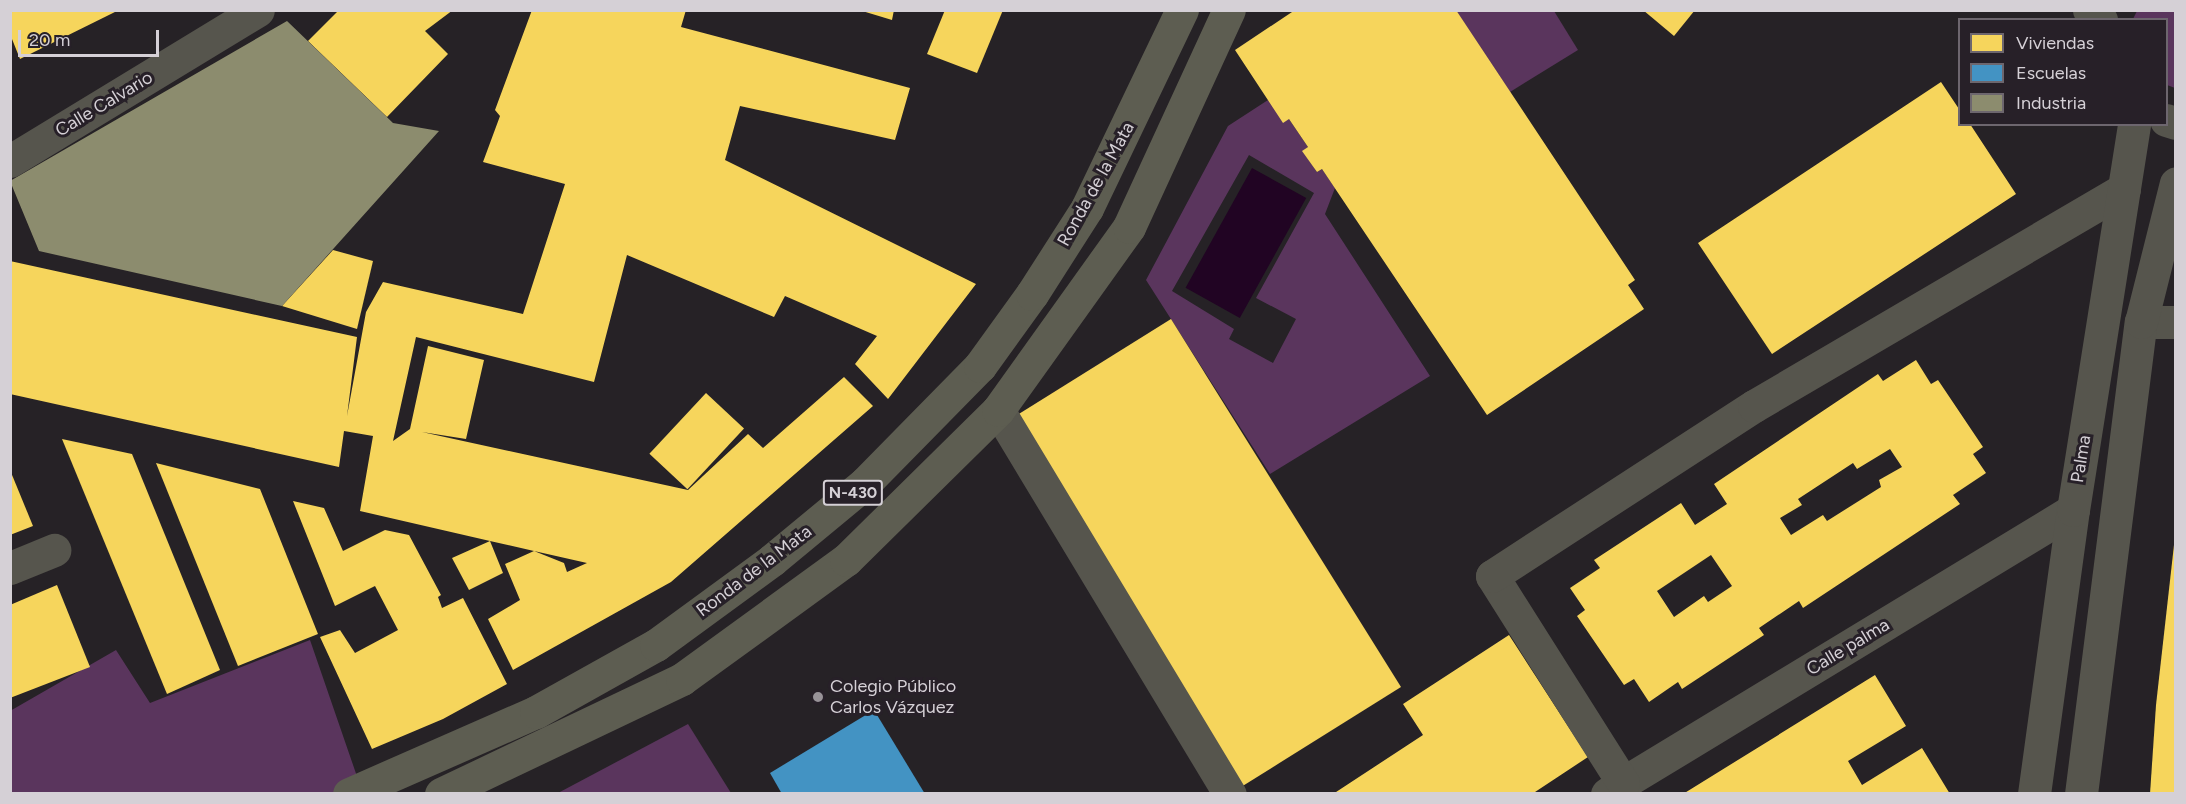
<!DOCTYPE html>
<html>
<head>
<meta charset="utf-8">
<style>
	body { margin:0 }
	#map { position:relative; width:2186px; height:804px; overflow:hidden; background:#262226; font-family:Figtree,sans-serif }
	div>[style] { position:absolute }
	.green>* { inset:0; background:#5a355d }
	.water>* { inset:0; background:#210423; transform-origin:0 0 }
	.homes>* { inset:0; background:#f6d55c; transform-origin:0 0 }
	.schools>* { inset:0; background:#4393c3 }
	.industry>* { inset:0; background:#8c8c6e }
	.street>* { height:33px; margin:-16.5px; padding:0 16.5px; transform-origin:16.5px; border-radius:16.5px; background:#56554d }
	.highway>* { height:33px; margin:-16.5px; padding:0 16.5px; transform-origin:16.5px; border-radius:16.5px; background:#5d5d51 }
	.dots>* { width:16px; height:16px; translate:-50% -50%; box-sizing:border-box; border:3px solid #272028; border-radius:50% }
	span { translate:-50% -50%; white-space:nowrap; text-align:center; line-height:1.15; -webkit-text-stroke:6px #272028; paint-order:stroke }
	.shield-label span { padding:2px 4px; background:#272028; border:2px solid; border-radius:4px; -webkit-text-stroke-width:0 }
	.shield-label { font-size:16px; color:#d5d0d6; font-weight:700 }
	.street-label { font-size:18px; color:#d5d0d6 }
	.poi-label { font-size:18px; color:#d5d0d6 }
	.left { translate:0 -50%; text-align:left }
	.frame { position:absolute; inset:0; border:12px solid #d5d0d6; pointer-events:none }
	.legend { position:absolute; left:1958px; top:18px; width:210px; height:108px; box-sizing:border-box; background:#272028; border:2px solid #6d666e; margin:0; padding:8px 10px; list-style:none; font-size:18px; color:#d5d0d6 }
	.legend li { display:flex; align-items:center; gap:12px; height:30px }
	.legend b { width:30px; border:2px solid #6d666e }
	.scale { position:absolute; left:18px; top:30px; width:141px; height:27px; box-sizing:border-box; border:3px solid #d5d0d6; border-top:0; padding-left:8px; font-size:18px; line-height:21px; white-space:nowrap; color:#d5d0d6; -webkit-text-stroke:4px #272028; paint-order:stroke }
</style>
</head>
<body>
<div id="map">
	<div class="green">
		<i style="clip-path:polygon(1456px 11px,1554px 11px,1578px 50px,1510px 92px)"></i>
		<i style="clip-path:polygon(2137px 11px,2175px 11px,2175px 88px,2167px 85px,2166px 20px,2133px 19px)"></i>
		<i style="clip-path:polygon(evenodd,1268px 100px,1289px 119px,1308px 147px,1303px 151px,1317px 172px,1322px 169px,1335px 188px,1325px 214px,1430px 376px,1270px 474px,1146px 280px,1228px 126px,1268px 100px,1249px 155px,1314px 193px,1256px 298px,1296px 319px,1273px 363px,1229px 339px,1234px 329px,1172px 291px,1249px 155px)"></i>
		<i style="clip-path:polygon(310px 640px,361px 788px,349px 794px,11px 793px,10px 711px,116px 650px,150px 703px)"></i>
		<i style="clip-path:polygon(688px 724px,731px 793px,558px 793px)"></i>
	</div>
	<div class="water">
		<i style="left:1252px;top:168px;width:62px;height:137px;rotate:29deg"></i>
	</div>
	<div class="homes">
		<i style="clip-path:polygon(10px 10px,119px 10px,20px 59px,10px 34px)"></i>
		<i style="clip-path:polygon(339px 10px,453px 10px,425px 31px,448px 54px,387px 117px,308px 41px)"></i>
		<i style="clip-path:polygon(evenodd,532px 10px,686px 10px,681px 27px,910px 88px,895px 140px,740px 106px,725px 160px,976px 284px,888px 399px,855px 364px,877px 336px,785px 296px,774px 317px,627px 255px,594px 382px,416px 337px,393px 441px,410px 429px,428px 346px,484px 360px,466px 439px,422px 432px,688px 490px,748px 434px,763px 448px,844px 377px,873px 406px,671px 582px,513px 670px,488px 619px,520px 600px,505px 564px,534px 551px,490px 541px,503px 573px,469px 590px,452px 558px,490px 541px,360px 511px,373px 436px,344px 431px,339px 467px,10px 394px,10px 261px,357px 337px,347px 416px,366px 312px,383px 282px,523px 314px,565px 184px,483px 162px,500px 116px,495px 110px,532px 10px,534px 551px,587px 563px,567px 572px,564px 563px,534px 551px)"></i>
		<i style="clip-path:polygon(859px 10px,894px 10px,892px 20px)"></i>
		<i style="clip-path:polygon(945px 10px,1003px 10px,977px 73px,927px 54px)"></i>
		<i style="clip-path:polygon(1295px 10px,1456px 10px,1635px 280px,1628px 285px,1644px 309px,1487px 415px,1322px 169px,1317px 172px,1302px 151px,1308px 147px,1289px 119px,1283px 123px,1235px 50px)"></i>
		<i style="clip-path:polygon(1643px 10px,1695px 10px,1674px 36px)"></i>
		<i style="clip-path:polygon(1941px 82px,1959px 109px,1959px 124px,1970px 124px,2016px 194px,1772px 354px,1698px 243px)"></i>
		<i style="clip-path:polygon(333px 250px,373px 261px,357px 329px,282px 306px)"></i>
		<i style="left:1171px;top:319px;width:434px;height:190px;rotate:58deg"></i>
		<i style="clip-path:polygon(evenodd,1916px 360px,1931px 384px,1938px 380px,1983px 447px,1973px 454px,1986px 473px,1953px 495px,1960px 504px,1803px 608px,1799px 601px,1759px 628px,1764px 635px,1682px 689px,1678px 682px,1649px 702px,1634px 679px,1624px 685px,1577px 616px,1585px 610px,1570px 588px,1600px 568px,1594px 560px,1681px 503px,1695px 525px,1727px 504px,1714px 484px,1878px 374px,1883px 381px,1916px 360px,1890px 449px,1902px 467px,1879px 480px,1881px 487px,1827px 521px,1823px 515px,1791px 535px,1780px 518px,1802px 505px,1798px 499px,1853px 463px,1857px 469px,1890px 449px,1916px 360px,1711px 555px,1732px 586px,1708px 602px,1704px 596px,1674px 617px,1657px 591px,1711px 555px)"></i>
		<i style="left:706px;top:393px;width:52px;height:83px;rotate:43deg"></i>
		<i style="clip-path:polygon(62px 439px,132px 454px,220px 670px,167px 694px)"></i>
		<i style="clip-path:polygon(156px 463px,260px 489px,318px 634px,238px 666px)"></i>
		<i style="clip-path:polygon(10px 470px,33px 526px,10px 535px)"></i>
		<i style="clip-path:polygon(293px 501px,324px 508px,343px 551px,385px 530px,409px 535px,441px 595px,438px 597px,442px 608px,463px 598px,507px 684px,443px 719px,372px 749px,320px 637px,340px 630px,355px 653px,398px 630px,375px 586px,335px 606px)"></i>
		<i style="clip-path:polygon(2174px 545px,2175px 794px,2150px 794px,2156px 705px)"></i>
		<i style="clip-path:polygon(57px 585px,90px 667px,10px 698px,10px 605px)"></i>
		<i style="clip-path:polygon(1509px 635px,1588px 757px,1532px 794px,1333px 794px,1423px 735px,1403px 704px)"></i>
		<i style="clip-path:polygon(1875px 675px,1906px 726px,1848px 761px,1862px 785px,1922px 748px,1950px 794px,1683px 794px)"></i>
	</div>
	<div class="schools">
		<i style="clip-path:polygon(874px 710px,925px 794px,782px 794px,770px 773px)"></i>
	</div>
	<div class="industry">
		<i style="clip-path:polygon(287px 21px,393px 123px,439px 131px,282px 306px,39px 251px,10px 181px)"></i>
	</div>
	<div class="street">
		<i style="left:2089px;top:10px;width:16px;rotate:40deg"></i>
		<i style="left:2166px;top:120px;width:10px;rotate:17deg"></i>
		<i style="left:10px;top:161px;width:290px;rotate:-31.3deg"></i>
		<i style="left:2141px;top:322px;width:35px"></i>
		<i style="left:998px;top:410px;width:449px;rotate:58.9deg"></i>
		<i style="left:10px;top:568px;width:48px;rotate:-22.2deg"></i>
		<i style="left:1623px;top:783px;width:526px;rotate:-31.24deg"></i>
		<i style="left:1607px;top:794px;width:19px;rotate:-35deg"></i>
		<i style="left:1623px;top:783px;width:245px;rotate:-122.3deg"></i>
		<i style="left:1492px;top:576px;width:312px;rotate:-33deg"></i>
		<i style="left:1754px;top:406px;width:429px;rotate:-30.4deg"></i>
		<i style="left:2034px;top:794px;width:287px;rotate:-82.2deg"></i>
		<i style="left:2073px;top:510px;width:391px;rotate:-81deg"></i>
		<i style="left:2081px;top:794px;width:476px;rotate:-82.8deg"></i>
		<i style="left:2141px;top:322px;width:143px;rotate:-75.9deg"></i>
	</div>
	<div class="highway">
		<i style="left:349px;top:794px;width:204px;rotate:-23.7deg"></i>
		<i style="left:536px;top:712px;width:137px;rotate:-29.2deg"></i>
		<i style="left:656px;top:645px;width:144px;rotate:-36.2deg"></i>
		<i style="left:772px;top:560px;width:121px;rotate:-39.6deg"></i>
		<i style="left:865px;top:483px;width:164px;rotate:-45.5deg"></i>
		<i style="left:980px;top:366px;width:89px;rotate:-54.2deg"></i>
		<i style="left:1032px;top:294px;width:102px;rotate:-57.4deg"></i>
		<i style="left:1087px;top:208px;width:220px;rotate:-64.4deg"></i>
		<i style="left:441px;top:794px;width:267px;rotate:-25.5deg"></i>
		<i style="left:682px;top:679px;width:203px;rotate:-36deg"></i>
		<i style="left:846px;top:560px;width:214px;rotate:-44.6deg"></i>
		<i style="left:998px;top:410px;width:225px;rotate:-54.4deg"></i>
		<i style="left:1129px;top:227px;width:239px;rotate:-65.3deg"></i>
	</div>
	<div class="dots">
		<i style="left:818px;top:697px;background:#989398"></i>
	</div>
	<div class="shield-label">
		<span style="left:853px;top:493px">N-430</span>
	</div>
	<div class="street-label">
		<span style="left:104px;top:104px;rotate:-31deg">Calle Calvario</span>
		<span style="left:1096px;top:184px;rotate:-61deg">Ronda de la Mata</span>
		<span style="left:2081px;top:459px;rotate:-81deg">Palma</span>
		<span style="left:754px;top:571px;rotate:-37deg">Ronda de la Mata</span>
		<span style="left:1848px;top:647px;rotate:-31deg">Calle palma</span>
	</div>
	<div class="poi-label">
		<span class="left" style="left:830px;top:697px">Colegio Público<br>Carlos Vázquez</span>
	</div>
	<div class="frame"></div>
	<ul class="legend">
	<li><b style="height:16px;background:#f6d55c"></b>Viviendas</li>
	<li><b style="height:16px;background:#4393c3"></b>Escuelas</li>
	<li><b style="height:16px;background:#8c8c6e"></b>Industria</li>
	</ul>
	<div class="scale">20 m</div>
</div>
</body>
</html>
